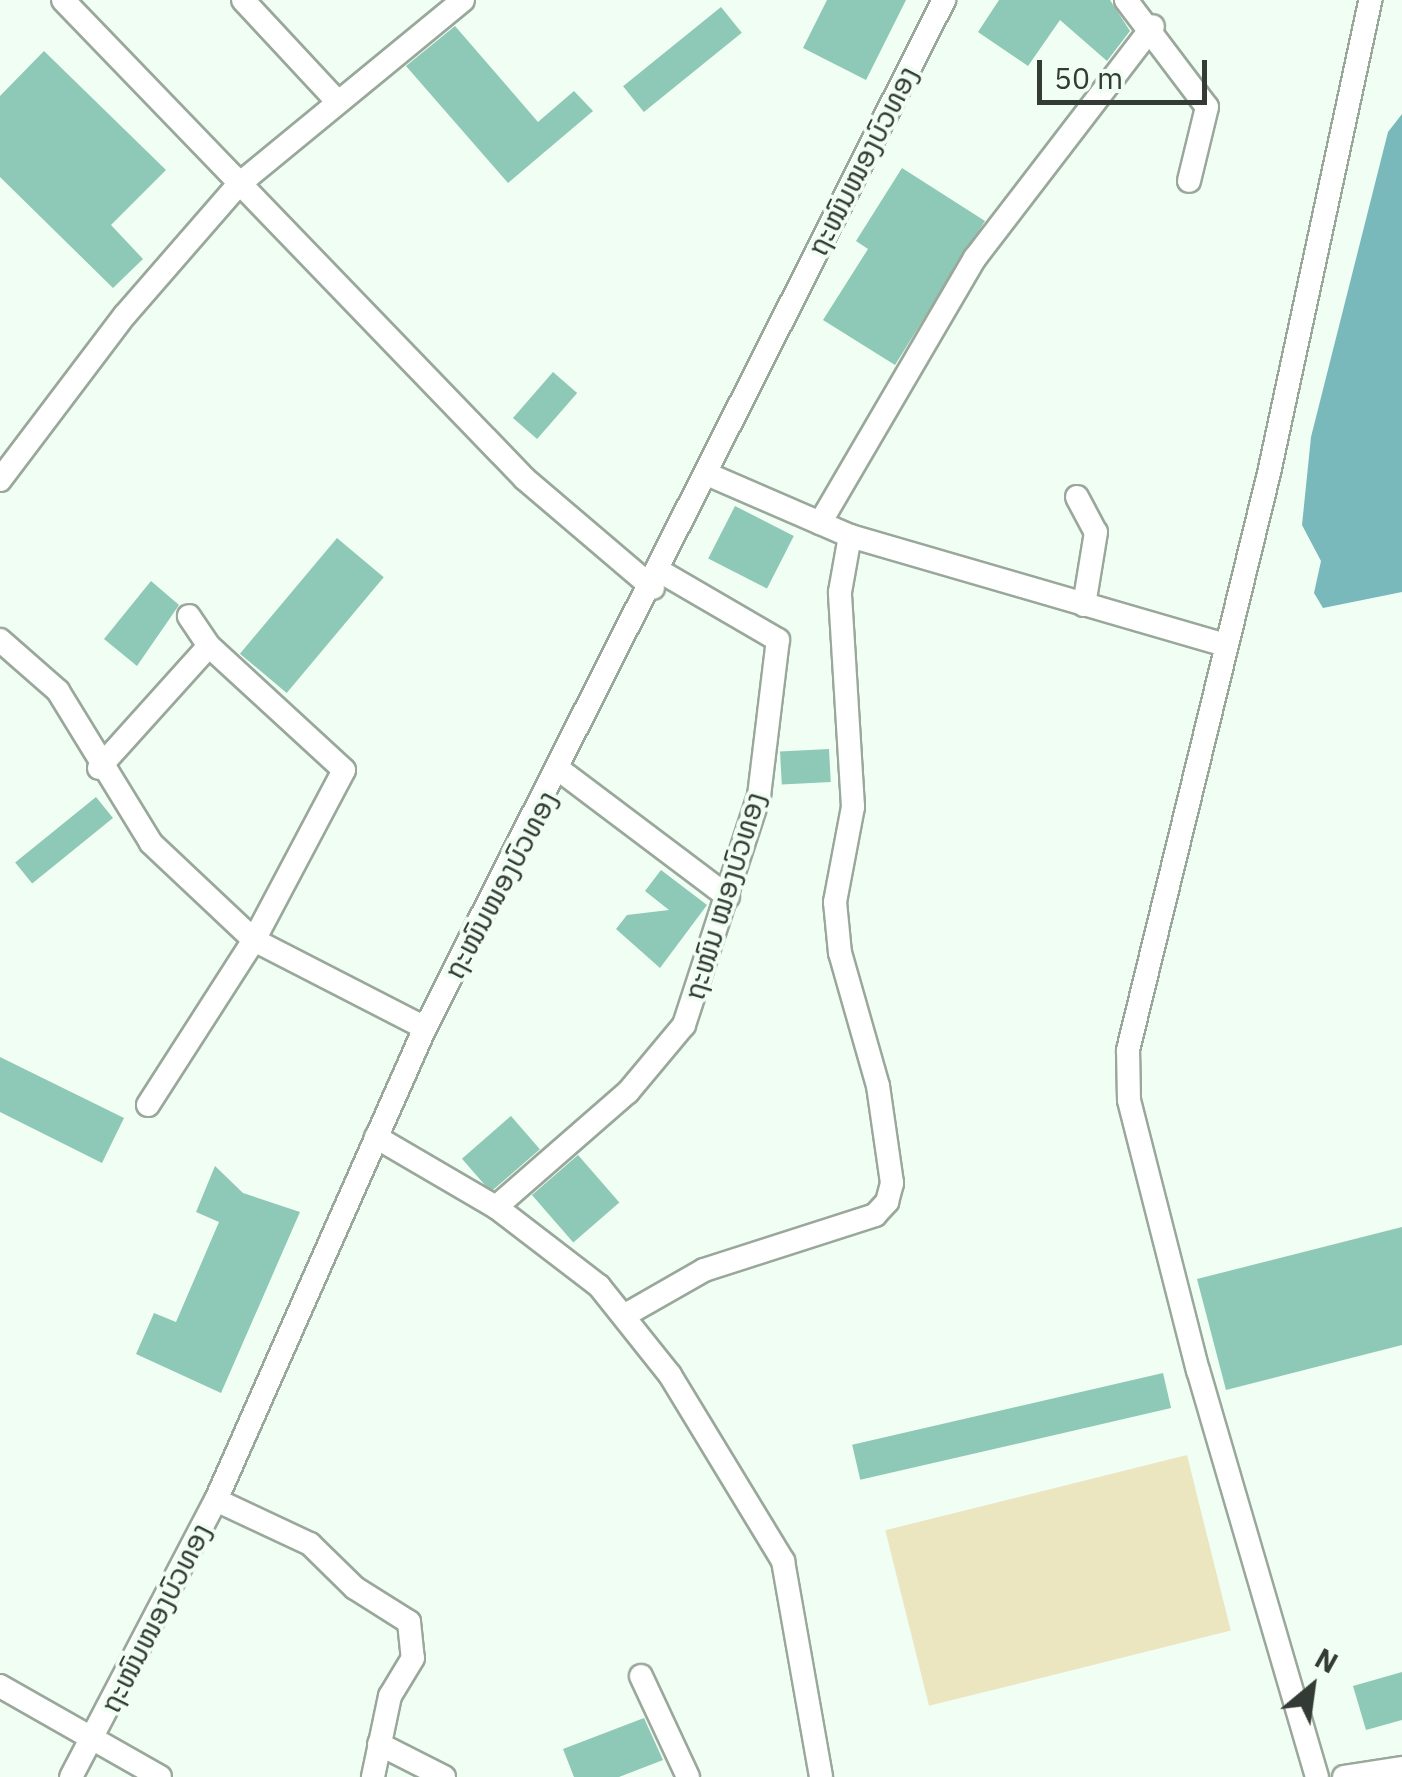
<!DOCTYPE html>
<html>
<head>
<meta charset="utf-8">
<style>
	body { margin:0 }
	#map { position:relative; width:1402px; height:1777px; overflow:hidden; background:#f1fef3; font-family:"IBM Plex Sans","Noto Sans Lao",sans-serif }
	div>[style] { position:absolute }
	.green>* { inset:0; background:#ece6c0; transform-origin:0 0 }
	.water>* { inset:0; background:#79b8bb }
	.building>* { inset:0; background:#8ec8b7; transform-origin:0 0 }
	.roads { filter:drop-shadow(2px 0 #99a89b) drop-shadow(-2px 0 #99a89b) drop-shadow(0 2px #99a89b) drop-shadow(0 -2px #99a89b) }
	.minor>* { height:22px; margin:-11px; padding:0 11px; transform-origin:11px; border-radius:11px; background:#fff }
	span { translate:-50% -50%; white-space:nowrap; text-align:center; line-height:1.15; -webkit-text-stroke:8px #f1fef3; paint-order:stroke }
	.street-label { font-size:28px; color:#343b35 }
	.north { position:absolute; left:1262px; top:1637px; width:100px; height:100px; -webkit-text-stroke:8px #f1fef3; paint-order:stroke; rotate:29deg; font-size:28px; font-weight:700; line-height:40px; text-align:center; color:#343b35 }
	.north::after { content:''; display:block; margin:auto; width:35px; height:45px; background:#343b35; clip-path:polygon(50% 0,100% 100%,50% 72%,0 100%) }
	.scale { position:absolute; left:1037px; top:60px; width:170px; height:45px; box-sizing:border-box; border:5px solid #343b35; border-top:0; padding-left:12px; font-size:30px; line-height:35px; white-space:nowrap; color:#343b35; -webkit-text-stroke:8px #f1fef3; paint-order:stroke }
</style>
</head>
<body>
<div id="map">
	<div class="green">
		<i style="left:1187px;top:1455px;width:181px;height:311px;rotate:76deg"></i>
	</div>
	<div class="water">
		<i style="clip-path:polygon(1402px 114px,1402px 592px,1323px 608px,1314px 593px,1321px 561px,1302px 525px,1311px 437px,1388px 132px)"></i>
	</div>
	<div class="building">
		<i style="clip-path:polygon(827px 0,906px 0,866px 80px,803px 48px)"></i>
		<i style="clip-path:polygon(999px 0,1110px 0,1130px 31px,1107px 61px,1060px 20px,1028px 66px,978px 32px)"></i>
		<i style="left:721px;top:7px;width:33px;height:126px;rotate:51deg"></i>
		<i style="clip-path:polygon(455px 26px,538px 122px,574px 91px,593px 111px,508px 183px,406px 66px)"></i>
		<i style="clip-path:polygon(44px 51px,166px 170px,111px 225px,143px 259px,113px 288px,0 177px,0 96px)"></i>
		<i style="clip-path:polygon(902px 168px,985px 221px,895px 365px,823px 320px,868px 249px,856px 241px)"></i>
		<i style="left:553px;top:372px;width:32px;height:61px;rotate:41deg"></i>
		<i style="left:735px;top:506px;width:66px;height:59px;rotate:27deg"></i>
		<i style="left:337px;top:538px;width:61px;height:151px;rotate:40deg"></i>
		<i style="clip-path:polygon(151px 581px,179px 605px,137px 666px,104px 639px)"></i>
		<i style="left:829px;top:749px;width:33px;height:49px;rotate:87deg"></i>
		<i style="left:96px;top:797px;width:27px;height:104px;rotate:51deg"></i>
		<i style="clip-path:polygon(661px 870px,707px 905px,660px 968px,616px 929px,627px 915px,669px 910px,645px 891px)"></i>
		<i style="clip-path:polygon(0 1057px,124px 1118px,102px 1163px,0 1112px)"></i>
		<i style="left:511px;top:1116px;width:44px;height:65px;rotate:49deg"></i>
		<i style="left:578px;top:1155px;width:63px;height:61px;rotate:49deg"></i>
		<i style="clip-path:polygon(215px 1166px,243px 1193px,300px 1212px,221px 1393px,136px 1354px,154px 1313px,176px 1322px,219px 1222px,196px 1212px)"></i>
		<i style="clip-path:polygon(1402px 1227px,1402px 1345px,1226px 1390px,1197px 1279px)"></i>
		<i style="left:1163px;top:1373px;width:36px;height:319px;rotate:77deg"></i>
		<i style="clip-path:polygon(1402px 1672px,1402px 1720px,1366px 1730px,1353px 1686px)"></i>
		<i style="clip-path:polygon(644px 1718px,663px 1760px,619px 1777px,574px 1777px,563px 1749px)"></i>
	</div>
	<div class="roads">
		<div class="minor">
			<i style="left:63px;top:0;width:665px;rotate:46.03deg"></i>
			<i style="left:525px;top:479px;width:168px;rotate:40.4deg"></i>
			<i style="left:243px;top:0;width:137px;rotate:47.1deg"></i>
			<i style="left:1126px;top:0;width:134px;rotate:52.9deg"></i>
			<i style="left:1207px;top:107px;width:76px;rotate:103.7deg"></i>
			<i style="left:707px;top:474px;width:156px;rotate:23.4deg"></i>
			<i style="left:850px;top:536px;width:391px;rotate:16.2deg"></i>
			<i style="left:0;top:480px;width:207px;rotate:-52.9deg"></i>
			<i style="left:125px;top:315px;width:172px;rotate:-49deg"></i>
			<i style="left:238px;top:185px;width:291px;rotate:-39.4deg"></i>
			<i style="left:1077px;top:497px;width:40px;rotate:62deg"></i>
			<i style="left:1096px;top:532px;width:74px;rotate:99.3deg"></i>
			<i style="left:820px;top:523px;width:307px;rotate:-59.7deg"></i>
			<i style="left:975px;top:258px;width:292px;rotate:-52.5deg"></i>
			<i style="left:0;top:640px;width:77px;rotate:41.3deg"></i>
			<i style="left:58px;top:691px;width:178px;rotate:58.5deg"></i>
			<i style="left:151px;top:843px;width:141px;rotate:43.3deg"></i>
			<i style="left:254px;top:940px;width:192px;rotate:27.2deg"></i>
			<i style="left:99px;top:768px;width:164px;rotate:-48deg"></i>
			<i style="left:561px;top:771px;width:209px;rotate:37deg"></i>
			<i style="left:148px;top:1105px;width:196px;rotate:-57.3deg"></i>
			<i style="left:254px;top:940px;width:192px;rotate:-62.1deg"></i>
			<i style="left:344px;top:770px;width:183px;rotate:-137.4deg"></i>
			<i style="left:209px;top:646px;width:36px;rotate:-124deg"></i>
			<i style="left:376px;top:1137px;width:139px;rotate:30.3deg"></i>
			<i style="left:496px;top:1207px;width:130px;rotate:37.5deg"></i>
			<i style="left:599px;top:1286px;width:114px;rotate:51.4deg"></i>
			<i style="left:670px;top:1375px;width:218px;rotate:58.7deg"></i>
			<i style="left:783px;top:1561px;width:219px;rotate:80deg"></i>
			<i style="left:496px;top:1207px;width:175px;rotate:-41.1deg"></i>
			<i style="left:628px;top:1092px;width:87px;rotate:-50.1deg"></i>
			<i style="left:684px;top:1025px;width:241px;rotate:-71.9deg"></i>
			<i style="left:759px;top:796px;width:157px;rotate:-83.1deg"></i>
			<i style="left:778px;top:640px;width:135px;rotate:-149.8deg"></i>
			<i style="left:627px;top:1314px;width:89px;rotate:-29.7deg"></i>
			<i style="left:704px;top:1270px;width:180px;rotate:-17.8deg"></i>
			<i style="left:875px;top:1215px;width:18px;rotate:-47deg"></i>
			<i style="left:887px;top:1202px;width:20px;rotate:-75deg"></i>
			<i style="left:892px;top:1183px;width:98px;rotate:-98.2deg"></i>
			<i style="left:878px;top:1086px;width:138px;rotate:-105.9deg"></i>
			<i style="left:840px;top:953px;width:51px;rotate:-95.6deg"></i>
			<i style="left:835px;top:902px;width:97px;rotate:-79.3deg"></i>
			<i style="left:853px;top:807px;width:215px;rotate:-93.5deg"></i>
			<i style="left:840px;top:592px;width:57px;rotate:-79.9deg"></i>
			<i style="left:216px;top:1500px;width:104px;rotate:25.1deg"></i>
			<i style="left:310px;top:1544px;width:63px;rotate:44.4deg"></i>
			<i style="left:355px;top:1588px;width:64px;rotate:32.2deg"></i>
			<i style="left:409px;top:1622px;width:36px;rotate:84deg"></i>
			<i style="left:413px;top:1658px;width:44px;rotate:121.2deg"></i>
			<i style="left:390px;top:1696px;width:83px;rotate:101.9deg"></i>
			<i style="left:641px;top:1676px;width:111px;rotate:65deg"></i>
			<i style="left:0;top:1686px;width:184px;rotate:29.6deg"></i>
			<i style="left:379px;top:1744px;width:73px;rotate:26.9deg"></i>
			<i style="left:71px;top:1777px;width:313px;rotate:-62.4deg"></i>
			<i style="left:216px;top:1500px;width:516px;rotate:-66.12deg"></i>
			<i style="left:425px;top:1028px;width:1152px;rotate:-63.21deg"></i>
			<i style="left:1317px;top:1777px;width:423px;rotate:-106.3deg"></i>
			<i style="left:1198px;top:1371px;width:280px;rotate:-104.3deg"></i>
			<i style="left:1129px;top:1100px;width:50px;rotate:-91.1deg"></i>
			<i style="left:1128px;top:1050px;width:594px;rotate:-76.27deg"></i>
			<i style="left:1269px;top:473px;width:484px;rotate:-77.9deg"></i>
			<i style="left:1344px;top:1777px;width:59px;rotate:-8.8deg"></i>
		</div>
	</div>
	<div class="street-label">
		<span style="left:863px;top:161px;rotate:-63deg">ຖະໜົນໜອງບົວທອງ</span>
		<span style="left:501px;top:885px;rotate:-62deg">ຖະໜົນໜອງບົວທອງ</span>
		<span style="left:725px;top:896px;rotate:-73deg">ຖະໜົນ ໝອງບົວທອງ</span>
		<span style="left:156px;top:1618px;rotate:-63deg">ຖະໜົນໜອງບົວທອງ</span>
	</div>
	<div class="north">N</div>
	<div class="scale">50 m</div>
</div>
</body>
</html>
